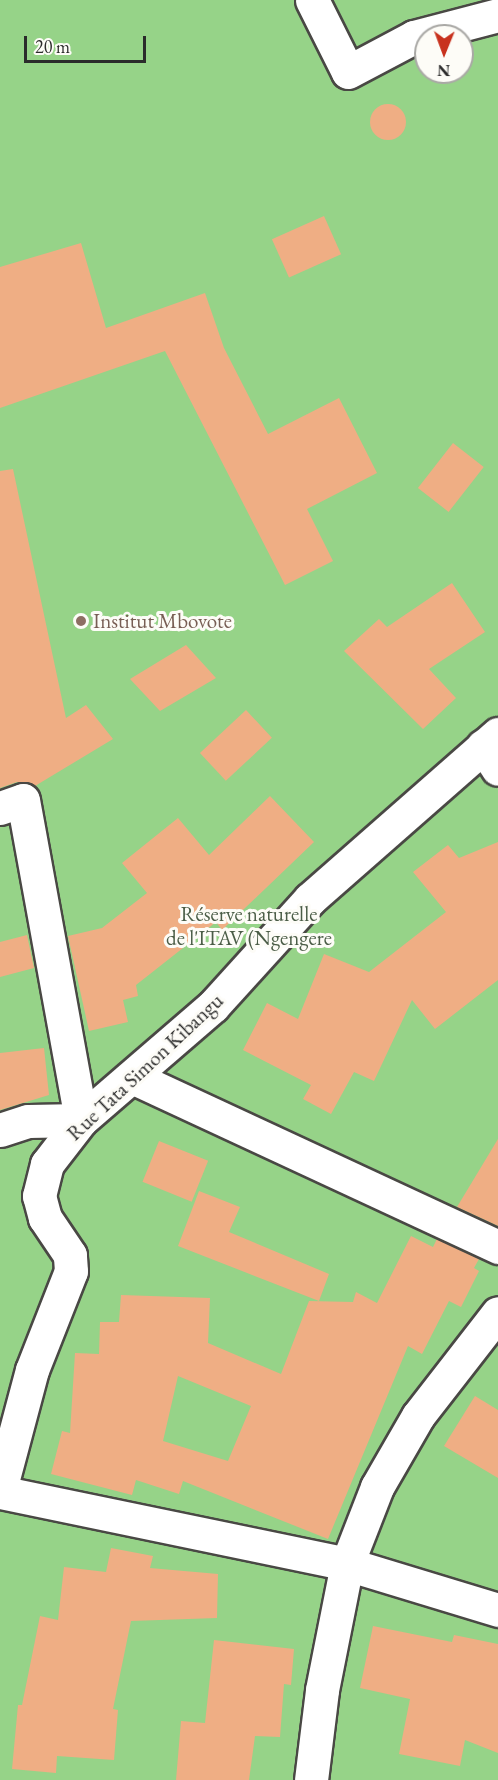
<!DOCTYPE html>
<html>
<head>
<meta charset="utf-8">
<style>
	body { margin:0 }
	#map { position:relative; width:498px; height:1780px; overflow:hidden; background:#f0ebd2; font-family:"EB Garamond",serif }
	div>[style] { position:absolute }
	.green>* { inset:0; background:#96d388 }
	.building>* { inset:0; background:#efae84; transform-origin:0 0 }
	.round { border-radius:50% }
	.roads { filter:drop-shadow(2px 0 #494844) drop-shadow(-2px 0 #494844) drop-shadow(0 2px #494844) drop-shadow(0 -2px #494844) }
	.minor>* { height:33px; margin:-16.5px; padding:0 16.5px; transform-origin:16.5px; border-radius:16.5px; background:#fff }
	.dots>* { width:16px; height:16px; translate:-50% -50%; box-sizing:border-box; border:3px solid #fdfcf7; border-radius:50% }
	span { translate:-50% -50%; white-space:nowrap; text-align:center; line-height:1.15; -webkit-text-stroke:6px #fdfcf7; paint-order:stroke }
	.education-label { font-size:21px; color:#785e54 }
	.left { translate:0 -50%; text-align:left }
	.park-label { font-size:21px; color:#4b5d47 }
	.street-label { font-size:21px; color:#2b2b2b }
	.north { position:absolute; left:414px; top:24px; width:60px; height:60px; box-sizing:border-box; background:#fdfcf7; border:2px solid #a9a8a5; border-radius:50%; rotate:181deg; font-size:16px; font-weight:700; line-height:24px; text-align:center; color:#2b2b2b }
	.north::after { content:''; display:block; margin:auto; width:21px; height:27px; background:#c8321e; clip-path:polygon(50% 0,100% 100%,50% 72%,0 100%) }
	.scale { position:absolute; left:24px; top:36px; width:122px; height:27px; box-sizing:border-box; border:3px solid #2b2b2b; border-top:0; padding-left:8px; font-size:18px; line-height:21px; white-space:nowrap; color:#2b2b2b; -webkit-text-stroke:4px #fdfcf7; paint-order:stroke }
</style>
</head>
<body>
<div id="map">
	<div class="green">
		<i style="clip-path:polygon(evenodd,0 0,498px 0,498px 1780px,0 1780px,0 0,426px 36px,462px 36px,462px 72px,426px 72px,426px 36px)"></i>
	</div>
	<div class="building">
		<i class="round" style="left:370px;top:104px;width:36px;height:36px"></i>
		<i style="left:324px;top:216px;width:42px;height:57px;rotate:66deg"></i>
		<i style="clip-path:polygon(81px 243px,106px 328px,205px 293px,224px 348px,268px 434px,339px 398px,377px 473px,307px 509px,333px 561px,285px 585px,165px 351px,0 408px,0 267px)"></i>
		<i style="left:453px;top:443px;width:39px;height:57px;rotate:38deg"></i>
		<i style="clip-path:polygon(13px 469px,66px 718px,86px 705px,113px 739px,35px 786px,17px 782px,0 788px,0 471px)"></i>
		<i style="clip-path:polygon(452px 583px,485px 632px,429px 669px,456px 698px,423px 729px,344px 651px,379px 619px,387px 627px)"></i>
		<i style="clip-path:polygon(186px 645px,216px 678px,160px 711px,130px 679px)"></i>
		<i style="left:246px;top:710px;width:38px;height:63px;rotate:47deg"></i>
		<i style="clip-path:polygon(270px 796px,314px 842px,222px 930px,216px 922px,136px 985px,138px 996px,123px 1000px,128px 1022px,89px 1031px,68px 936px,102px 928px,147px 893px,122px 863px,178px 818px,209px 855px)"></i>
		<i style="clip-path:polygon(498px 842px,498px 980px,435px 1029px,412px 1000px,374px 1081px,354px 1072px,331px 1114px,303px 1099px,311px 1085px,243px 1050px,267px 1003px,298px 1019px,324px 954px,369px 972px,446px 912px,413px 872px,448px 845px,459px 858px)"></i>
		<i style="clip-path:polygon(27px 935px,34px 968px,0 977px,0 942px)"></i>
		<i style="clip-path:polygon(44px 1048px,49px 1095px,0 1110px,0 1053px)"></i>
		<i style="clip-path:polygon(498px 1139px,498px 1226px,457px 1207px)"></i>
		<i style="left:159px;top:1141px;width:53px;height:44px;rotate:22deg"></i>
		<i style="clip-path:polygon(199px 1191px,240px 1207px,229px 1232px,329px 1274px,319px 1301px,178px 1246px)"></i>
		<i style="clip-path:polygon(evenodd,411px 1236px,433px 1247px,437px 1239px,479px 1259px,474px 1268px,479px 1271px,461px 1307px,449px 1301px,422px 1354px,408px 1346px,328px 1539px,183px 1481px,179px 1494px,136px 1480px,132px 1495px,51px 1474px,62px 1431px,70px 1433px,75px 1353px,99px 1354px,100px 1322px,119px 1322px,121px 1295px,210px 1298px,208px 1343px,281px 1374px,309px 1301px,353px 1302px,356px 1292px,377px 1303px,411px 1236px,178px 1376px,251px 1406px,228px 1461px,163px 1441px,178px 1376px)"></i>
		<i style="clip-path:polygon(475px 1396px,498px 1410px,498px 1478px,444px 1446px)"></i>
		<i style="clip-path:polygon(111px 1548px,153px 1556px,150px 1568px,218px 1574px,217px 1618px,131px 1621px,113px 1709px,118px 1710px,114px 1760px,57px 1756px,56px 1773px,12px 1769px,18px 1705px,22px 1705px,40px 1616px,58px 1620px,64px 1567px,106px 1572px)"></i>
		<i style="clip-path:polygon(373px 1626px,452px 1642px,454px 1635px,498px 1644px,498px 1753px,465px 1740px,460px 1766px,399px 1754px,410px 1699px,360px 1688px)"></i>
		<i style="clip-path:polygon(214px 1640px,294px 1649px,291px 1685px,284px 1684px,280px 1737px,255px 1736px,249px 1780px,176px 1780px,181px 1721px,205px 1723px)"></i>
	</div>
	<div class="roads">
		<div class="minor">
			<i style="left:312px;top:0;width:80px;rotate:63.4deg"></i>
			<i style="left:348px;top:72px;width:75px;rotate:-27.9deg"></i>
			<i style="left:414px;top:37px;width:87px;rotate:-14.7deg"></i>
			<i style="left:483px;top:746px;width:27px;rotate:57deg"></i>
			<i style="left:0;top:808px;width:24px;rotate:-19deg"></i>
			<i style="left:23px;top:800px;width:325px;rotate:79.7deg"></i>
			<i style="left:132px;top:1077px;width:404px;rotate:24.9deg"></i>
			<i style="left:0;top:1130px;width:29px;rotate:-18deg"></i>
			<i style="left:28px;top:1121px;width:53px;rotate:-1.1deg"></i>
			<i style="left:0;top:1490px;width:124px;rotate:-75.1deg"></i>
			<i style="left:32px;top:1370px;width:106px;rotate:-68.5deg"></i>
			<i style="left:71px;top:1271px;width:16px;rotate:-94deg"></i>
			<i style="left:70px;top:1255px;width:45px;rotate:-124deg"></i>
			<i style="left:45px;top:1218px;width:23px;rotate:-105deg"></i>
			<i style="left:39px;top:1196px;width:33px;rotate:-76deg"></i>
			<i style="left:47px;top:1164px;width:56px;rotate:-52.3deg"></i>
			<i style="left:81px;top:1120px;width:174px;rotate:-40.8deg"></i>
			<i style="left:213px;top:1006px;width:144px;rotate:-47.8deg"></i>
			<i style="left:310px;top:899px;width:250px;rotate:-41.3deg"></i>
			<i style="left:0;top:1492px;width:354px;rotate:11.7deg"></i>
			<i style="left:347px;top:1564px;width:158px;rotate:16.9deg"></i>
			<i style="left:311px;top:1780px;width:91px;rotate:-83deg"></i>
			<i style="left:322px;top:1690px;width:128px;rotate:-78.8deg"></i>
			<i style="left:347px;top:1564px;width:83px;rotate:-68.7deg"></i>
			<i style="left:377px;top:1487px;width:82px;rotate:-60deg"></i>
			<i style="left:418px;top:1416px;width:130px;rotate:-52.2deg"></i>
		</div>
	</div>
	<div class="dots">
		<i style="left:81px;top:621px;background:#8d6e63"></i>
	</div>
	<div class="education-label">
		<span class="left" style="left:93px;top:621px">Institut Mbovote</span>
	</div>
	<div class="park-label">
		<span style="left:249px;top:926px">Réserve naturelle<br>de l'ITAV (Ngengere</span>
	</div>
	<div class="street-label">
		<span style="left:145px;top:1067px;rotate:-43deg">Rue Tata Simon Kibangu</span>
	</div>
	<div class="north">N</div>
	<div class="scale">20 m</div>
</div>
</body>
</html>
